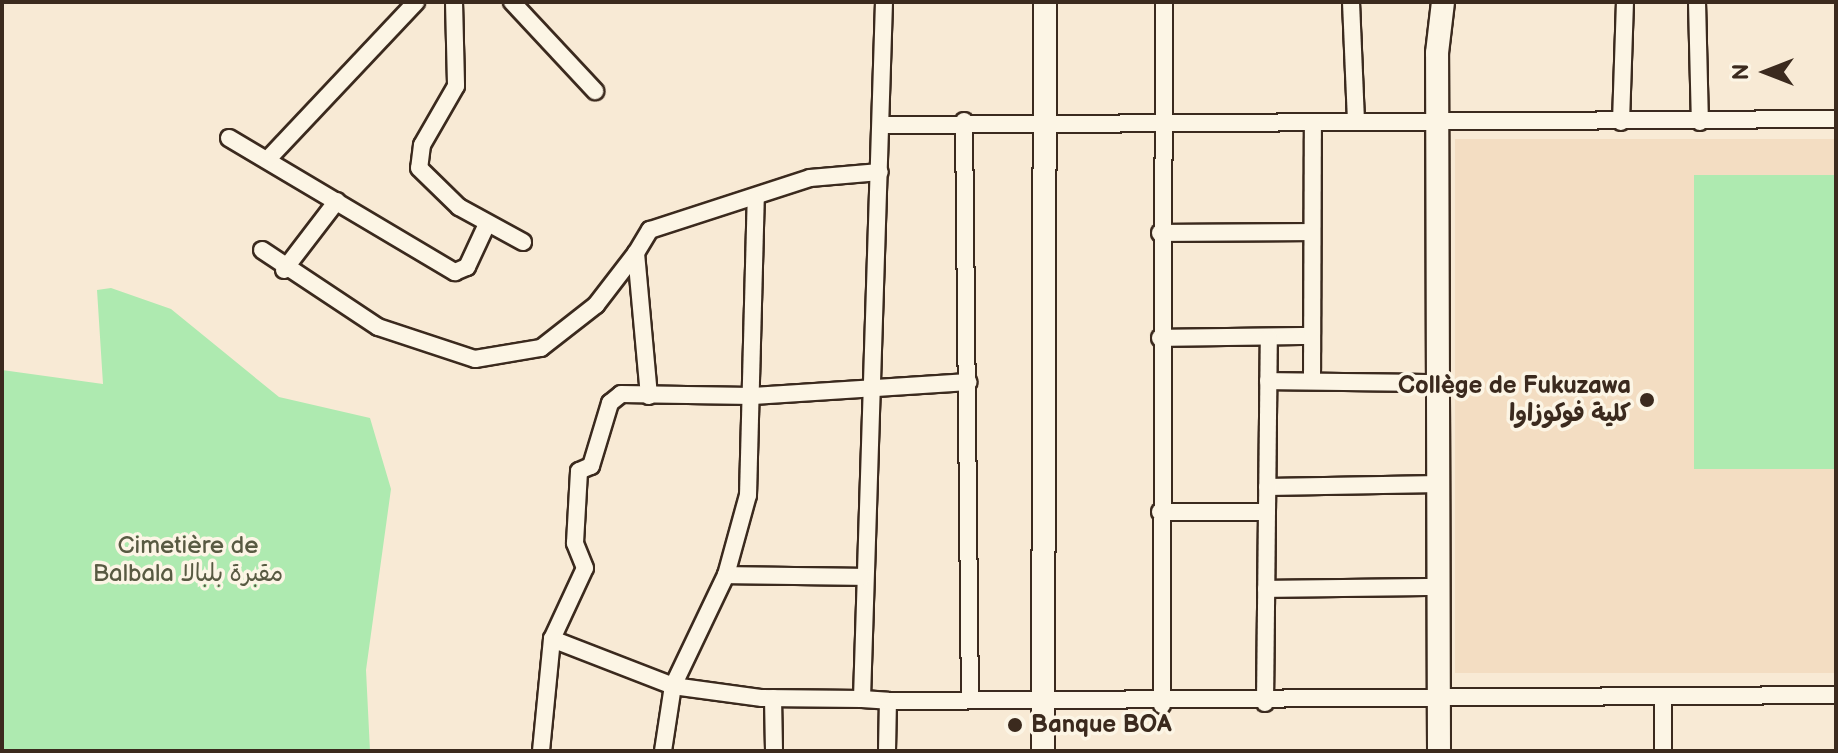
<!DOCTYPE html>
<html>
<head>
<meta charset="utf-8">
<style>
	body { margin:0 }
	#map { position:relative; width:1838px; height:753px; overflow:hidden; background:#f8ead5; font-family:"Balsamiq Sans","Playpen Sans Arabic",sans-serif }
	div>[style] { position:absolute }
	.built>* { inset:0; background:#f3ddc2; transform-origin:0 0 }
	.green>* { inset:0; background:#aeeab0; transform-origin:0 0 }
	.roads { filter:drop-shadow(2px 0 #3b2a1e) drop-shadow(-2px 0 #3b2a1e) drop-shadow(0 2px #3b2a1e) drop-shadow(0 -2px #3b2a1e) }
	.street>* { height:16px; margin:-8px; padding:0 8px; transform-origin:8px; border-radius:8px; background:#fcf5e5 }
	.secondary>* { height:22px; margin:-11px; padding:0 11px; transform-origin:11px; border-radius:11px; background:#fcf5e5 }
	.dots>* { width:22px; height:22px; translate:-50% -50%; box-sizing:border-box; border:4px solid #fcf5e5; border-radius:50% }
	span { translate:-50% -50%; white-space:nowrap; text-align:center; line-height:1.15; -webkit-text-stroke:7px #fcf5e5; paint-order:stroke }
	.poi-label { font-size:24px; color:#3b2a1e; font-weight:700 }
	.right { translate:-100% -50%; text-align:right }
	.left { translate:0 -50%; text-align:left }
	.park-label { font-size:24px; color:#585a42 }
	.frame { position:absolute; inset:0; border:4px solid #3b2a1e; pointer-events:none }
	.north { position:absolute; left:1726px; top:32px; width:80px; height:80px; -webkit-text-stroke:6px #fcf5e5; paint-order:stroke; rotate:270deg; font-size:22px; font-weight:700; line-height:32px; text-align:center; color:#3b2a1e }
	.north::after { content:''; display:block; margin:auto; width:28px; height:36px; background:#3b2a1e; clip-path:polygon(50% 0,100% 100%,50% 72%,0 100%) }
</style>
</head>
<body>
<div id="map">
	<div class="built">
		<i style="left:1836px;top:139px;width:534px;height:381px;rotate:90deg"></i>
	</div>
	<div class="green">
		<i style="left:1836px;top:175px;width:294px;height:142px;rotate:90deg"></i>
		<i style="clip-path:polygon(111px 288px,171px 309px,279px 397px,370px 418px,391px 489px,366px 670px,370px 751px,2px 751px,2px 370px,103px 384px,97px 290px)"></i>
	</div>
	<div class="roads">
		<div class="street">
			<i style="left:454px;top:2px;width:84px;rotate:88.6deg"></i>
			<i style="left:456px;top:86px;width:68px;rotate:120deg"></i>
			<i style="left:422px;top:145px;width:23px;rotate:97deg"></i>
			<i style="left:419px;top:168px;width:56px;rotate:44.3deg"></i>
			<i style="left:459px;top:207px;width:73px;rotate:28.7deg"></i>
			<i style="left:512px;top:2px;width:122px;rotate:47deg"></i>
			<i style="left:884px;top:2px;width:697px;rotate:91.81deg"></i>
			<i style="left:862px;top:699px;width:26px;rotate:4deg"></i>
			<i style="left:1351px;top:2px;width:119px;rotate:87.6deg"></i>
			<i style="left:1697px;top:2px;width:120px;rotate:88.6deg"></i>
			<i style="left:964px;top:121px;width:579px;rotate:89.41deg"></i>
			<i style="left:1621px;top:122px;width:120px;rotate:-88.1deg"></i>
			<i style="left:882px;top:125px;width:954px;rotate:-0.36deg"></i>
			<i style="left:229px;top:138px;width:263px;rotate:30.7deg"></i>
			<i style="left:455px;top:272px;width:13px;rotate:-23deg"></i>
			<i style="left:467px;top:267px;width:47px;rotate:-65.1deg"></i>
			<i style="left:270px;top:157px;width:213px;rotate:-46.7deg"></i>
			<i style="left:1160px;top:233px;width:151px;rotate:-0.4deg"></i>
			<i style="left:262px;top:250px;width:139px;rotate:33.6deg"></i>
			<i style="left:378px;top:327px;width:102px;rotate:18.3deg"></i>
			<i style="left:475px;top:359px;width:67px;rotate:-9.5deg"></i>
			<i style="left:541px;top:348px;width:70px;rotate:-38deg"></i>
			<i style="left:596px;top:305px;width:66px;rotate:-52.4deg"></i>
			<i style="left:284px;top:270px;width:87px;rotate:-52.5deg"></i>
			<i style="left:1160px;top:338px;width:152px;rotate:-0.8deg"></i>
			<i style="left:1268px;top:381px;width:172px;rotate:0.7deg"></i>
			<i style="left:1312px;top:381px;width:259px;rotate:-89.8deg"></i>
			<i style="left:649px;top:396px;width:144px;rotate:-95.2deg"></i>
			<i style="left:636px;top:253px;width:27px;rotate:-59deg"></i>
			<i style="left:650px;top:230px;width:168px;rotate:-18deg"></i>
			<i style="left:810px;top:178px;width:70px;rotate:-4.9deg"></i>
			<i style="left:1267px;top:487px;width:173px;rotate:-1deg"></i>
			<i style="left:1160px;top:512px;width:107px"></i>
			<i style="left:726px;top:575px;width:137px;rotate:0.8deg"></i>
			<i style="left:1266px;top:589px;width:174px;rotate:-0.7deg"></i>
			<i style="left:552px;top:639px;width:130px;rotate:21.2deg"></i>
			<i style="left:673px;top:686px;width:90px;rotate:7.7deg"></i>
			<i style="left:762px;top:698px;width:100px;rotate:0.6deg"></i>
			<i style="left:773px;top:698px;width:53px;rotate:88.9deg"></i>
			<i style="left:1265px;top:703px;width:366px;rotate:-89.4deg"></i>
			<i style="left:1162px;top:705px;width:703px;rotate:-89.84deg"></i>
			<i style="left:541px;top:751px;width:113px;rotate:-84.4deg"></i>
			<i style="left:552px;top:639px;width:78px;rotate:-65.1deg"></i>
			<i style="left:585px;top:568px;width:27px;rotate:-112deg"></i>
			<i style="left:575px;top:543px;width:72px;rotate:-86.8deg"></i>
			<i style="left:579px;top:471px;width:13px;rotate:-23deg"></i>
			<i style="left:591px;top:466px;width:66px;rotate:-73.2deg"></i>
			<i style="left:610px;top:403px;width:14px;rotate:-39deg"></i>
			<i style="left:621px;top:394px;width:132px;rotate:0.9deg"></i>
			<i style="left:753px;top:396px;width:216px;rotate:-3.7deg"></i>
			<i style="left:663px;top:751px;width:66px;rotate:-81.3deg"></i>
			<i style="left:673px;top:686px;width:123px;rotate:-64.5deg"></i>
			<i style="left:726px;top:575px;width:83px;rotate:-74.6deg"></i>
			<i style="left:748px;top:495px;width:298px;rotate:-88.5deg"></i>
			<i style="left:887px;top:751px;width:50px;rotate:-88.9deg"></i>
			<i style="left:888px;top:701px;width:948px;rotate:-0.36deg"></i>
			<i style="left:1663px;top:751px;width:54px;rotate:-90deg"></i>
		</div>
		<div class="secondary">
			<i style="left:1043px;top:751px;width:749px;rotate:-89.85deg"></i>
			<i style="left:1439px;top:751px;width:698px;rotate:-90.16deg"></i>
			<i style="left:1437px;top:53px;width:51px;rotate:-83.3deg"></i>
		</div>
	</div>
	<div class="dots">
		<i style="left:1647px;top:400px;background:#3b2a1e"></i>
		<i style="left:1015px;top:725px;background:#3b2a1e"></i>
	</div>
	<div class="poi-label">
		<span class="right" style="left:1631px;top:400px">Collège de Fukuzawa<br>كلية فوكوزاوا</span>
		<span class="left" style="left:1031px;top:725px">Banque BOA</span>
	</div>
	<div class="park-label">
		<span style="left:188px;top:560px">Cimetière de<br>Balbala مقبرة بلبالا</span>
	</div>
	<div class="frame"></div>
	<div class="north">N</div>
</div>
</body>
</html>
